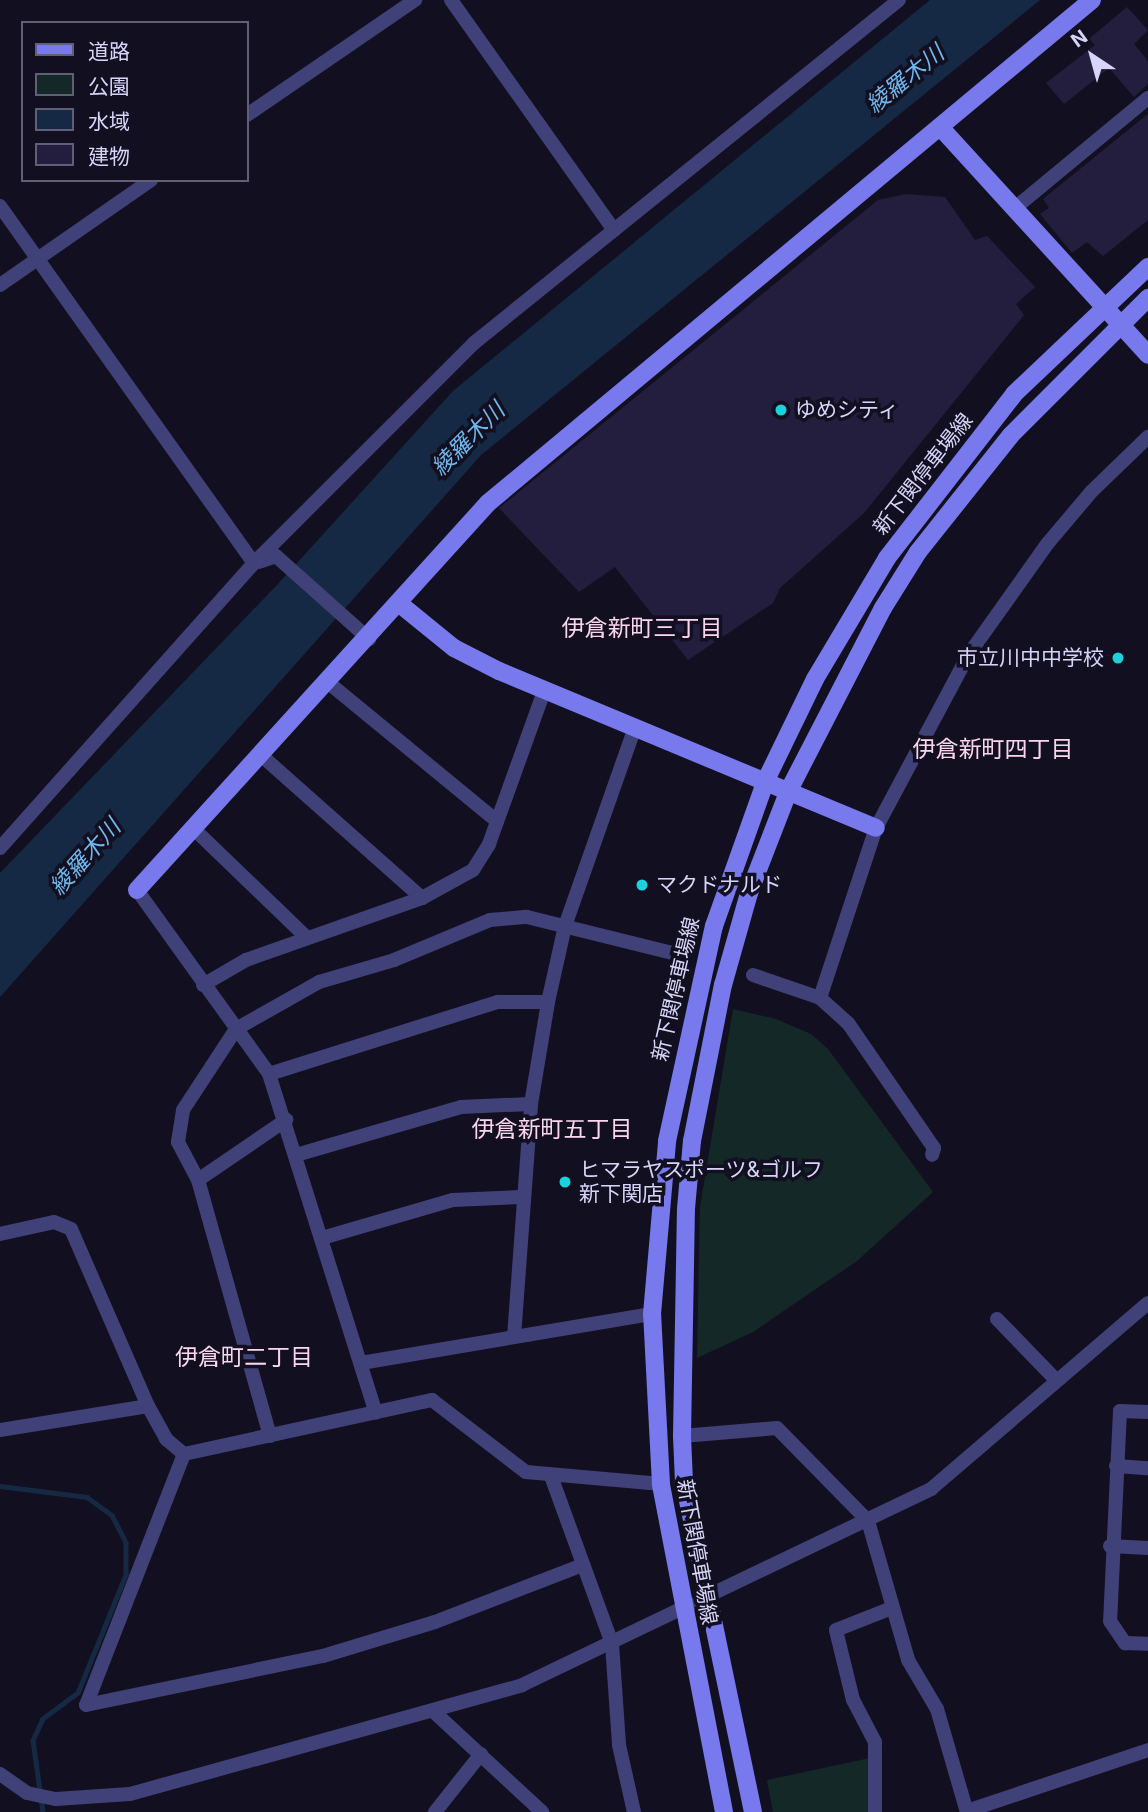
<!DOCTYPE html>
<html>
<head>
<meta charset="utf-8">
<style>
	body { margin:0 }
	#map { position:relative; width:1148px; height:1812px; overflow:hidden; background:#121020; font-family:Inter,"Noto Sans JP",sans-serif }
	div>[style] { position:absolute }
	.green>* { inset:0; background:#142927 }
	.water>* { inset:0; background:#162944 }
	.stream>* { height:4.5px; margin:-2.25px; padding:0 2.25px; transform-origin:2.25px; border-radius:2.25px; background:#162944 }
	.building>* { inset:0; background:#231e3e }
	.street>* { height:14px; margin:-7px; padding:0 7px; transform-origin:7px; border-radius:7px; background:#414179 }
	.secondary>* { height:18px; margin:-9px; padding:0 9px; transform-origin:9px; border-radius:9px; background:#7779ed }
	.dots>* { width:19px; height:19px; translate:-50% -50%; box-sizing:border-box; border:4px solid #121020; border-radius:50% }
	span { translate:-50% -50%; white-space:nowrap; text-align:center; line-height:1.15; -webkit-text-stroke:7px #121020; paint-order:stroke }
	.poi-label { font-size:21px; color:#d7d4f9 }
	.left { translate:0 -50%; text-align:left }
	.right { translate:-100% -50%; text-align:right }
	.street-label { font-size:21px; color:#d7d4f9 }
	.water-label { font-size:23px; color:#6fb7ec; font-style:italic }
	.neighbourhood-label { font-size:23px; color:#fad6ee }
	.legend { position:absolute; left:21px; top:21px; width:228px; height:161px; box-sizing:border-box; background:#121020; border:2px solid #615e77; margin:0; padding:9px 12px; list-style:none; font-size:21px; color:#d7d4f9 }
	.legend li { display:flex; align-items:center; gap:14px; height:35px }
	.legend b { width:35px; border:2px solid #615e77 }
	.north { position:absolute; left:1057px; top:21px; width:70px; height:70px; -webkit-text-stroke:5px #121020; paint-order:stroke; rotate:324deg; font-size:19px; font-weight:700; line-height:28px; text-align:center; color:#d7d4f9 }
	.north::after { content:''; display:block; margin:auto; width:24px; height:32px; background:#d7d4f9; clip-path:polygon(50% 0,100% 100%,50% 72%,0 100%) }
</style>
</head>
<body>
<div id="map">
	<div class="green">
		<i style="clip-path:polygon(733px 1009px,776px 1019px,811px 1034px,828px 1049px,933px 1192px,857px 1261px,753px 1332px,697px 1358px,700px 1207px)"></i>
		<i style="clip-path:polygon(875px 1757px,875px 1812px,773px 1812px,767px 1780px)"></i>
	</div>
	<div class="water">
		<i style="clip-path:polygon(930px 0,1040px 0,481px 455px,0 997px,0 873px,278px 584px,453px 391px)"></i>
	</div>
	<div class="stream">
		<i style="left:0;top:1486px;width:88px;rotate:7.2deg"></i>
		<i style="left:87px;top:1497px;width:31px;rotate:36deg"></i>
		<i style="left:112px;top:1515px;width:31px;rotate:63deg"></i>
		<i style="left:126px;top:1543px;width:32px;rotate:90deg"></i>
		<i style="left:126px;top:1575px;width:127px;rotate:112.1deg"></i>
		<i style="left:78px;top:1693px;width:44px;rotate:143.4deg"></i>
		<i style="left:43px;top:1719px;width:23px;rotate:115deg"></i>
		<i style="left:33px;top:1740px;width:73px;rotate:82.1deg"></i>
	</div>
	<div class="building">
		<i style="clip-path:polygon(1127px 7px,1148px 30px,1134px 44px,1148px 61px,1148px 84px,1134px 97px,1109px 68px,1064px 104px,1046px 83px,1095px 45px,1089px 39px)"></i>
		<i style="clip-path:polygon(1148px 114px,1148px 220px,1103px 256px,1087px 242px,1072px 253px,1040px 214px,1049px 208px,1043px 199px)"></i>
		<i style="clip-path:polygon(906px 194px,945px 197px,975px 240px,987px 236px,1035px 287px,1016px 304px,1024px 315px,864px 513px,780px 588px,773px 603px,688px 660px,615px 567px,579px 592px,499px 508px,878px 200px)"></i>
	</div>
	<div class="street">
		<i style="left:451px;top:0;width:282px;rotate:54.7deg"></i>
		<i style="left:247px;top:115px;width:204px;rotate:-34.4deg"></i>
		<i style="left:0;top:206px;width:438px;rotate:54.6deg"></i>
		<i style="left:1015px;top:208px;width:173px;rotate:-39.6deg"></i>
		<i style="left:0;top:285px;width:184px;rotate:-34.8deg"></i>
		<i style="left:259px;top:562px;width:18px;rotate:-19deg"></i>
		<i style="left:276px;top:556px;width:125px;rotate:41.7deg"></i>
		<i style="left:330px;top:684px;width:216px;rotate:39.4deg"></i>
		<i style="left:262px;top:756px;width:214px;rotate:41.6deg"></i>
		<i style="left:195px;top:830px;width:153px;rotate:43.9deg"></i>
		<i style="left:0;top:848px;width:382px;rotate:-48.3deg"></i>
		<i style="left:254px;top:563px;width:311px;rotate:-45deg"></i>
		<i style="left:474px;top:343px;width:546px;rotate:-38.91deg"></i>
		<i style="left:137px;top:890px;width:226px;rotate:54.3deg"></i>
		<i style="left:269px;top:1074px;width:355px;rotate:72.5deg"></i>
		<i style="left:753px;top:975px;width:71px;rotate:18.9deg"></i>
		<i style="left:820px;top:998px;width:38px;rotate:42deg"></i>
		<i style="left:848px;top:1023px;width:152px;rotate:55.5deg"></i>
		<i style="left:934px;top:1148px;width:7px;rotate:106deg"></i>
		<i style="left:203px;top:985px;width:50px;rotate:-30.2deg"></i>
		<i style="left:246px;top:960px;width:187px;rotate:-19.4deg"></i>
		<i style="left:422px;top:898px;width:58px;rotate:-28.8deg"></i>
		<i style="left:473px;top:870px;width:31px;rotate:-58deg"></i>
		<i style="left:489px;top:844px;width:163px;rotate:-70.2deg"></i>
		<i style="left:820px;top:998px;width:179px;rotate:-71.8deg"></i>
		<i style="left:876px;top:828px;width:197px;rotate:-61.9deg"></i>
		<i style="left:969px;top:654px;width:136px;rotate:-54.6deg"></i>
		<i style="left:1048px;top:543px;width:68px;rotate:-49.8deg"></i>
		<i style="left:1092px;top:491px;width:78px;rotate:-44deg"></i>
		<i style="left:269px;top:1074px;width:240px;rotate:-17.5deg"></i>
		<i style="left:498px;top:1002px;width:50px"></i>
		<i style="left:296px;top:1155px;width:172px;rotate:-16.2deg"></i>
		<i style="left:461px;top:1107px;width:70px;rotate:-2.5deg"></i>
		<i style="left:198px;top:1180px;width:107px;rotate:-34.3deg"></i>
		<i style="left:0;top:1234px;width:55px;rotate:-12.5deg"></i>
		<i style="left:54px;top:1222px;width:18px;rotate:22deg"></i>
		<i style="left:71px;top:1229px;width:193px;rotate:66.5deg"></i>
		<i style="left:148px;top:1406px;width:38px;rotate:61deg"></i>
		<i style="left:166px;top:1439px;width:23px;rotate:40deg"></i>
		<i style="left:322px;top:1238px;width:136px;rotate:-16.2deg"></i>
		<i style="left:453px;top:1200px;width:69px;rotate:-2.5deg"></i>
		<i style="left:997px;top:1319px;width:86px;rotate:45.9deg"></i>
		<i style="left:514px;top:1337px;width:234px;rotate:-85.8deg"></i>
		<i style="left:531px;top:1104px;width:103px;rotate:-80.5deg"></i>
		<i style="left:548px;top:1002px;width:78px;rotate:-77.4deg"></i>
		<i style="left:565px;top:926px;width:211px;rotate:-70.6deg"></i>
		<i style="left:361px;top:1363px;width:295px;rotate:-9.6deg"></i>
		<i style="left:1148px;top:1412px;width:28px;rotate:-178deg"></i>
		<i style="left:1120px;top:1411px;width:210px;rotate:92.7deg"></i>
		<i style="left:1110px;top:1621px;width:27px;rotate:56deg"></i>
		<i style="left:1125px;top:1643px;width:23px;rotate:2deg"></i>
		<i style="left:0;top:1430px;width:150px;rotate:-9.2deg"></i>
		<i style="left:270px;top:1436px;width:266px;rotate:-105.7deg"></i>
		<i style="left:198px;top:1180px;width:43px;rotate:-117.8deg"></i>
		<i style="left:178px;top:1142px;width:32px;rotate:-81deg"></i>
		<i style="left:183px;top:1110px;width:97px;rotate:-56.8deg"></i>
		<i style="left:236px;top:1029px;width:95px;rotate:-29.5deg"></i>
		<i style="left:319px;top:982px;width:78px;rotate:-16.3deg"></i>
		<i style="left:394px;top:960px;width:104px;rotate:-22.6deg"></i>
		<i style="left:490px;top:920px;width:37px;rotate:-5deg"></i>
		<i style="left:527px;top:917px;width:154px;rotate:13.9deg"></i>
		<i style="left:682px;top:1436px;width:95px;rotate:-4.8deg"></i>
		<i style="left:777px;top:1428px;width:130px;rotate:45.6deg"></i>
		<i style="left:868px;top:1521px;width:145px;rotate:73.9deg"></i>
		<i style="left:908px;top:1660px;width:57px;rotate:59.4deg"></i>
		<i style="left:937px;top:1709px;width:107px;rotate:73.8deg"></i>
		<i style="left:184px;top:1454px;width:269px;rotate:111.3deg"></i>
		<i style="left:86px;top:1705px;width:242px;rotate:-11.7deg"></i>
		<i style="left:323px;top:1656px;width:117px;rotate:-16.9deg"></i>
		<i style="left:435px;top:1622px;width:159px;rotate:-21.1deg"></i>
		<i style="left:184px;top:1454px;width:254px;rotate:-12.3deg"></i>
		<i style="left:432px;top:1400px;width:118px;rotate:37.5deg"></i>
		<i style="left:526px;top:1472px;width:136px;rotate:5.1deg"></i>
		<i style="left:1116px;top:1466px;width:32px;rotate:4deg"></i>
		<i style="left:551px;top:1476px;width:179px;rotate:70deg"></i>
		<i style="left:612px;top:1644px;width:101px;rotate:86deg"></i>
		<i style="left:619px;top:1745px;width:69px;rotate:77.4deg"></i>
		<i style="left:1110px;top:1546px;width:38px;rotate:3deg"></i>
		<i style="left:433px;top:1711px;width:149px;rotate:42.8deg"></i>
		<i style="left:0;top:1774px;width:33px;rotate:35deg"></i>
		<i style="left:27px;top:1793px;width:30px;rotate:12deg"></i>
		<i style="left:56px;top:1799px;width:74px;rotate:-3.9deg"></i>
		<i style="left:130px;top:1794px;width:407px;rotate:-15.5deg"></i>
		<i style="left:522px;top:1685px;width:454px;rotate:-25.6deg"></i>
		<i style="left:931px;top:1489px;width:286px;rotate:-40.6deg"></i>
		<i style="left:967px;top:1811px;width:191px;rotate:-18.6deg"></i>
		<i style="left:435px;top:1812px;width:74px;rotate:-51.6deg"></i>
		<i style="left:875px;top:1812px;width:70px;rotate:-90deg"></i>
		<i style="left:875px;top:1742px;width:47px;rotate:-117.6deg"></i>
		<i style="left:853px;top:1700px;width:72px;rotate:-103.7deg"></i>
		<i style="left:836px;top:1630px;width:60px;rotate:-21.4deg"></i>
	</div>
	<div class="secondary">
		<i style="left:941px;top:128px;width:307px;rotate:47.6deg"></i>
		<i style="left:401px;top:605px;width:68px;rotate:39.1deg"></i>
		<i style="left:454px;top:648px;width:51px;rotate:27.1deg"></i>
		<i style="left:499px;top:671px;width:408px;rotate:22.6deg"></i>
		<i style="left:137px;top:890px;width:522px;rotate:-47.79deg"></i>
		<i style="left:488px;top:503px;width:786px;rotate:-39.79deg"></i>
		<i style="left:724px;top:1812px;width:334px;rotate:-100.9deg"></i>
		<i style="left:661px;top:1484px;width:170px;rotate:-93deg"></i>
		<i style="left:652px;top:1314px;width:174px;rotate:-85deg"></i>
		<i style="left:667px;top:1141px;width:220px;rotate:-77.7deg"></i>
		<i style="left:714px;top:926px;width:155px;rotate:-70.4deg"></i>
		<i style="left:766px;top:780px;width:112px;rotate:-64.1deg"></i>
		<i style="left:815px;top:679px;width:141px;rotate:-59.2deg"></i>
		<i style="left:887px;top:558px;width:207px;rotate:-52.2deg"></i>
		<i style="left:1014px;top:394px;width:185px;rotate:-43.5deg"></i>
		<i style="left:753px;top:1812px;width:337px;rotate:-101.8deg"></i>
		<i style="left:684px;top:1482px;width:46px;rotate:-92.5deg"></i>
		<i style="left:682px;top:1436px;width:227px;rotate:-89deg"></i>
		<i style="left:686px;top:1209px;width:68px;rotate:-85deg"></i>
		<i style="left:692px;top:1141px;width:159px;rotate:-78.8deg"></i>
		<i style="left:723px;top:985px;width:96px;rotate:-74.2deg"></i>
		<i style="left:749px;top:893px;width:110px;rotate:-68.8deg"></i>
		<i style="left:789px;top:790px;width:205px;rotate:-62.7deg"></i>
		<i style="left:883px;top:608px;width:66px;rotate:-58deg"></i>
		<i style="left:918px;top:552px;width:149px;rotate:-51.5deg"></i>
		<i style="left:1011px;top:435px;width:194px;rotate:-45deg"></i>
	</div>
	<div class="dots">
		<i style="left:781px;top:410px;background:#1dd1dc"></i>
		<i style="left:1118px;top:658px;background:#1dd1dc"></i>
		<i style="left:642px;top:885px;background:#1dd1dc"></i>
		<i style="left:565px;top:1182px;background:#1dd1dc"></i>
	</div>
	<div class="poi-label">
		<span class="left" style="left:795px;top:410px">ゆめシティ</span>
		<span class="right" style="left:1104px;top:658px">市立川中中学校</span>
		<span class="left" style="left:656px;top:885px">マクドナルド</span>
		<span class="left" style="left:579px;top:1182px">ヒマラヤスポーツ&amp;ゴルフ<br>新下関店</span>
	</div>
	<div class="street-label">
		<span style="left:923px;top:474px;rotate:-52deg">新下関停車場線</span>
		<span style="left:676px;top:989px;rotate:-77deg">新下関停車場線</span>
		<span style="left:697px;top:1552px;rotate:80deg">新下関停車場線</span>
	</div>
	<div class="water-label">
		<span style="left:905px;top:79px;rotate:-39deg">綾羅木川</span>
		<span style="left:468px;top:439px;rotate:-45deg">綾羅木川</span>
		<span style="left:85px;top:857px;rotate:-48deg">綾羅木川</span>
	</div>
	<div class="neighbourhood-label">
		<span style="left:642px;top:628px">伊倉新町三丁目</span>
		<span style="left:993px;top:749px">伊倉新町四丁目</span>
		<span style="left:552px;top:1129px">伊倉新町五丁目</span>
		<span style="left:244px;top:1357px">伊倉町二丁目</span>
	</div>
	<ul class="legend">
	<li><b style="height:9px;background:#7779ed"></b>道路</li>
	<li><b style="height:19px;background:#142927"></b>公園</li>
	<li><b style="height:19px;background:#162944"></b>水域</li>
	<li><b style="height:19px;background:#231e3e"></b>建物</li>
	</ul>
	<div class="north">N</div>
</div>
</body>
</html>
